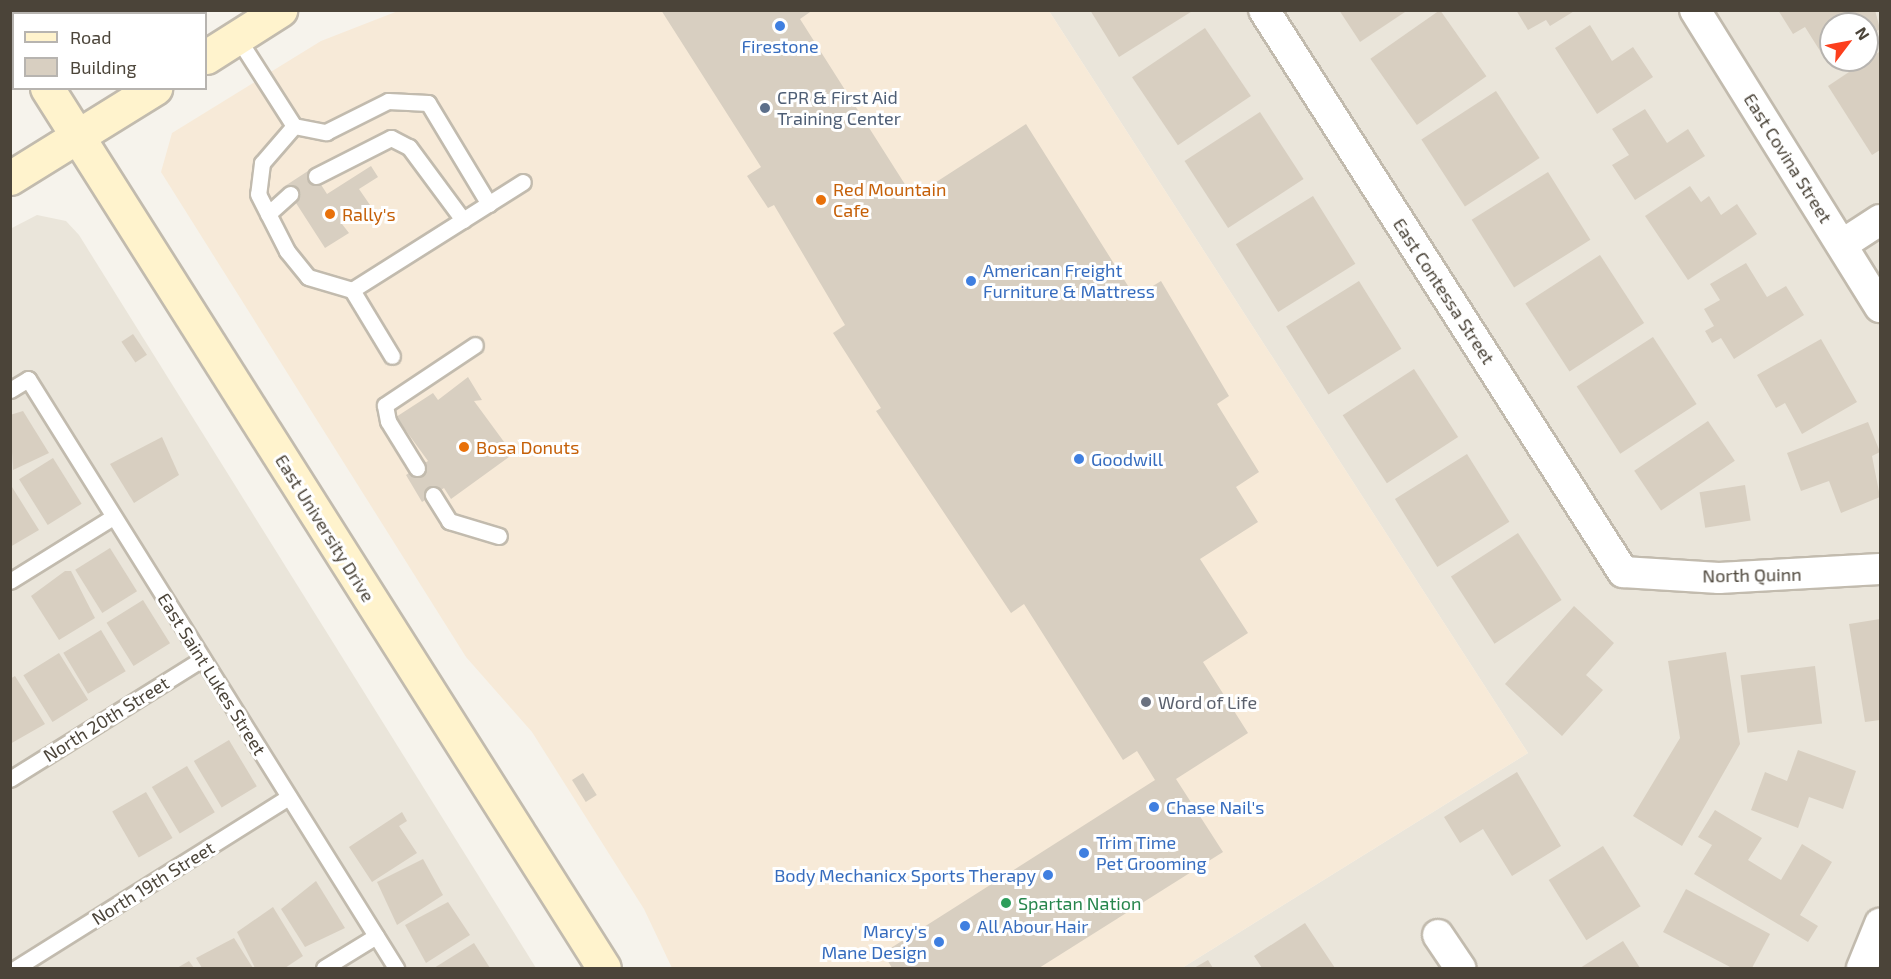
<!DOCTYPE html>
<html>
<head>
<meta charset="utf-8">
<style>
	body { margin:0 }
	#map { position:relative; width:1891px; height:979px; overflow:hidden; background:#f6f3ec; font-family:"Exo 2",sans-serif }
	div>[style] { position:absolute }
	.residential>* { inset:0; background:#eae5da }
	.commercial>* { inset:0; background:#f7ead8 }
	.building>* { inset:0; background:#d8cfc1; transform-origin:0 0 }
	.roads { filter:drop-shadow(2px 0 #c2bbae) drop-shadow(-2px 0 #c2bbae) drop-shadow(0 2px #c2bbae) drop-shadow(0 -2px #c2bbae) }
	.lane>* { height:15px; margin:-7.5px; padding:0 7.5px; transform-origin:7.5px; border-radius:7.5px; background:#fff }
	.street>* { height:30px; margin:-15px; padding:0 15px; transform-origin:15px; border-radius:15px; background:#fff }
	.secondary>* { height:33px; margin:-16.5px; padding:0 16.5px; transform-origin:16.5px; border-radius:16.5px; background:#fff3cd }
	.dots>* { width:16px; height:16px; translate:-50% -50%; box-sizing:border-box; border:3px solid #fff; border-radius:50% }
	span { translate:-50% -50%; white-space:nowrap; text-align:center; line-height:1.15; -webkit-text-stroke:6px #fff; paint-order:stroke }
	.shop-label { font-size:18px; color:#366cbe }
	.left { translate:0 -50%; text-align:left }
	.right { translate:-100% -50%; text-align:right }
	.service-label { font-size:18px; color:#4e5e75 }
	.street-label { font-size:18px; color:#4b4439 }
	.food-label { font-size:18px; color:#c56008 }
	.worship-label { font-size:18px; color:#5b616d }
	.leisure-label { font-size:18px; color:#27864d }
	.frame { position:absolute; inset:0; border:12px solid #4b4439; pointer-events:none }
	.legend { position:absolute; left:12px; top:12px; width:195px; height:78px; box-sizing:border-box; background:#fff; border:2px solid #b7b4b0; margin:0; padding:8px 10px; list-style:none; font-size:18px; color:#4b4439 }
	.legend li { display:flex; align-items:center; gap:12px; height:30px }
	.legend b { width:30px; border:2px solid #b7b4b0 }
	.north { position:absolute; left:1819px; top:12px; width:60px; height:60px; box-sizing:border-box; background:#fff; border:2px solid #b7b4b0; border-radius:50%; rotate:58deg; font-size:16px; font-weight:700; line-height:24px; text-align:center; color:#4b4439 }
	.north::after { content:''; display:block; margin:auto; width:21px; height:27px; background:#fc3f1d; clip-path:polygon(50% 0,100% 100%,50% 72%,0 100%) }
</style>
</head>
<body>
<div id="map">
	<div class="residential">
		<i style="clip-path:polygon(evenodd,1049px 11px,1880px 11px,1880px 968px,1182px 968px,1528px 753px,1049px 11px,1831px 24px,1867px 24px,1867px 60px,1831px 60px,1831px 24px)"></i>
		<i style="clip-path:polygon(37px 215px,66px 221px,79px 235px,536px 968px,11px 968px,10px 229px)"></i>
	</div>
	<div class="commercial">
		<i style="clip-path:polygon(398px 11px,1049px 11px,1528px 753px,1182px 968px,672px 968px,644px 909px,532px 732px,466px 657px,161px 172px,172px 133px,321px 41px)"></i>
	</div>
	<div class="building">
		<i style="clip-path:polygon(661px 10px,813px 10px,800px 19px,913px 197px,1026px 124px,1135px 297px,1161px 281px,1229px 396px,1217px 404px,1259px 472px,1236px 487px,1258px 522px,1200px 559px,1248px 633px,1203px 662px,1248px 733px,1176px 779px,1223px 852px,1039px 968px,892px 968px,883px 953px,1155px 780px,1137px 751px,1123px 760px,1024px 604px,1011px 613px,876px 411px,881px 408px,833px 333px,845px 325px,774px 205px,768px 208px,747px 176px,761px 167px)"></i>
		<i style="clip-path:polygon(1090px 10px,1194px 10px,1119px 57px)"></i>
		<i style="clip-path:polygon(1339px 10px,1408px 10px,1360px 42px)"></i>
		<i style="left:1440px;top:10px;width:81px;height:85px;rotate:55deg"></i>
		<i style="clip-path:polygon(1516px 10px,1576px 10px,1550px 26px,1546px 20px,1528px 30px)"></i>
		<i style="clip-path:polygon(1778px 10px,1875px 10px,1880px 29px,1867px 37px,1867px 24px,1831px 24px,1827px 62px,1805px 27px,1793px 34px)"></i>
		<i style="clip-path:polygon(1590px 25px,1612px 61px,1633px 47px,1653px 77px,1597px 114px,1555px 48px)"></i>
		<i style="left:1205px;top:28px;width:82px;height:88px;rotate:56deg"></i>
		<i style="clip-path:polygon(1879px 52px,1880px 150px,1872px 155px,1828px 86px)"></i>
		<i style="left:1496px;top:91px;width:80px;height:89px;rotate:57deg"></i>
		<i style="clip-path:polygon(1645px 109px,1667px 143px,1688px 129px,1705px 156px,1635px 200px,1612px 165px,1629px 155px,1612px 129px)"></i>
		<i style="left:1260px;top:112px;width:80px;height:90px;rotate:57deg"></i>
		<i style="clip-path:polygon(371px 166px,378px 177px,359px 189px,370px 205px,342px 224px,349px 233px,325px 248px,285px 186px,311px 169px,327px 194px)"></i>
		<i style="left:1548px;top:172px;width:80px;height:90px;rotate:58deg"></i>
		<i style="clip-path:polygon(1690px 186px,1701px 202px,1709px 196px,1721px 215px,1737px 204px,1757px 234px,1688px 280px,1645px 216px)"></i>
		<i style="left:1313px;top:196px;width:80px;height:91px;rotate:58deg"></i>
		<i style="left:1600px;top:255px;width:81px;height:89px;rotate:57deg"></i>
		<i style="clip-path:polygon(1746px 263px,1767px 297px,1786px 286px,1804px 315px,1734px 359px,1721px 338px,1712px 343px,1705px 331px,1714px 326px,1704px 309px,1720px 300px,1710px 284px)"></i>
		<i style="left:1359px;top:281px;width:80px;height:86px;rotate:58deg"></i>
		<i style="left:133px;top:334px;width:25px;height:14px;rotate:56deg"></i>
		<i style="left:1653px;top:337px;width:80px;height:91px;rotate:57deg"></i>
		<i style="clip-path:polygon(1821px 339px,1857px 402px,1802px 434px,1785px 403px,1776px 408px,1757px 375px)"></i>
		<i style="left:1414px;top:369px;width:81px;height:85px;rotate:57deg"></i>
		<i style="clip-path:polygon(468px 377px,482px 400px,474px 401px,513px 454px,451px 499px,444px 488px,422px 502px,406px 475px,428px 461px,396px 417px,433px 393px,438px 400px)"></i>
		<i style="clip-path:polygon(23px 411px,49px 453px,13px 470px,10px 415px)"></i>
		<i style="left:1708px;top:421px;width:48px;height:89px;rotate:56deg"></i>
		<i style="clip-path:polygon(1868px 422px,1880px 452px,1872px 456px,1880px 497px,1841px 513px,1829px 481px,1801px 491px,1787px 453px)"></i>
		<i style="clip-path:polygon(162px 437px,179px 475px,134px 503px,110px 464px)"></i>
		<i style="left:1467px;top:454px;width:80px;height:85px;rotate:58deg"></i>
		<i style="left:53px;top:458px;width:54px;height:40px;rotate:58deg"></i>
		<i style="left:1745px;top:485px;width:36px;height:46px;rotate:81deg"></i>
		<i style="clip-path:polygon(12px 487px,39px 530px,10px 547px,10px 488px)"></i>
		<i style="left:1518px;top:533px;width:80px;height:80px;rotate:57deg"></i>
		<i style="left:110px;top:548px;width:51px;height:41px;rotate:58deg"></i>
		<i style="clip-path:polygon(65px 571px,71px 571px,95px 618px,59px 640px,31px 596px)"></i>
		<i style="left:143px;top:600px;width:51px;height:43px;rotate:58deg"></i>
		<i style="clip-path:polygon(1574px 606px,1614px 643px,1586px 675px,1603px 690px,1562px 736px,1505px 684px)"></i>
		<i style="clip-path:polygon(1880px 619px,1880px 720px,1865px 722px,1849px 624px)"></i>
		<i style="left:101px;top:630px;width:48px;height:44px;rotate:59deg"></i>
		<i style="clip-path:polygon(1726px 652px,1740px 744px,1682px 846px,1633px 816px,1680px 738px,1668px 661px)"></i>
		<i style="left:59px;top:653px;width:55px;height:42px;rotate:58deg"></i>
		<i style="left:1815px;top:666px;width:58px;height:75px;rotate:83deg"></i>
		<i style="clip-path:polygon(15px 676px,45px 724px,10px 744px,10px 679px)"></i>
		<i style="left:229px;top:740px;width:54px;height:41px;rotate:59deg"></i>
		<i style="clip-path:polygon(1798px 750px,1856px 771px,1843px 809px,1809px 797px,1798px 828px,1751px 810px,1765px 772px,1787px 781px)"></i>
		<i style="left:187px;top:766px;width:54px;height:41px;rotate:59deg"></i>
		<i style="clip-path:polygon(1517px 772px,1561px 846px,1512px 876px,1483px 829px,1460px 843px,1444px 817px)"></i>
		<i style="left:583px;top:773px;width:26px;height:13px;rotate:58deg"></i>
		<i style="left:146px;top:792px;width:53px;height:39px;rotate:60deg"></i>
		<i style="clip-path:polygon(1715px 810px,1762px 838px,1748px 860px,1781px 880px,1802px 844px,1832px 862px,1800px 915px,1818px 926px,1808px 942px,1694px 874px,1712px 845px,1698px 837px)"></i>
		<i style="clip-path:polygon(402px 812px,407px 821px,399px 826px,417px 853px,372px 882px,349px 847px)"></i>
		<i style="left:1603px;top:846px;width:71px;height:64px;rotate:58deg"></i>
		<i style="clip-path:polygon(423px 859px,443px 895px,397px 925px,377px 882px)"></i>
		<i style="clip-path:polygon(316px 881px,345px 928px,305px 947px,281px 909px)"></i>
		<i style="clip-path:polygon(1686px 889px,1770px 934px,1752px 968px,1732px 968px,1663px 932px)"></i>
		<i style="clip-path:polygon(448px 902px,470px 935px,426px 963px,405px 925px)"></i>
		<i style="clip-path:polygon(273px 907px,303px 956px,285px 968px,255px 968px,237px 932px)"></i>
		<i style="clip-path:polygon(1305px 923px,1335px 968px,1262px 968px,1254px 956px)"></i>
		<i style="clip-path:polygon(234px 938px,253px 968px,202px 968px,196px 958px)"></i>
		<i style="clip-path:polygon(1623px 941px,1640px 968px,1580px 968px)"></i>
		<i style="clip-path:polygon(474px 943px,490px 968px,434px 968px)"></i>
		<i style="clip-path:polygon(1208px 960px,1213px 968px,1194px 968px)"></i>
		<i style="clip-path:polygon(189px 961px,194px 968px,177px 968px)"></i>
	</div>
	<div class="roads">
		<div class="lane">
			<i style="left:237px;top:37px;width:106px;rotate:57.4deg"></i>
			<i style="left:294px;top:126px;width:49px;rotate:130.9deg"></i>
			<i style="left:262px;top:163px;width:31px;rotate:97deg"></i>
			<i style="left:258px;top:194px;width:64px;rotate:63deg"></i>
			<i style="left:287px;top:251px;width:33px;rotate:51deg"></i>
			<i style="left:308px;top:277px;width:46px;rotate:16.5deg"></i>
			<i style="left:352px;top:290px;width:202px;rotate:-32.3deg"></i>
			<i style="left:294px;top:126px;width:33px;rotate:11deg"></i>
			<i style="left:326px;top:132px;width:69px;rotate:-26.6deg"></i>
			<i style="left:388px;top:101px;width:40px;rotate:2.9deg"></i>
			<i style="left:428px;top:103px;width:118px;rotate:58.9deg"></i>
			<i style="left:316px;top:176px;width:84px;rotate:-26.9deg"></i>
			<i style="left:391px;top:138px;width:20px;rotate:27deg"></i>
			<i style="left:409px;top:147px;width:91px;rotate:53.5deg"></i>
			<i style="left:268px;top:214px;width:30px;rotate:-42deg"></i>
			<i style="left:352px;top:290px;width:77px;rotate:58.8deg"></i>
			<i style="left:10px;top:390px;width:21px;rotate:-31deg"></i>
			<i style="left:28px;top:379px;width:695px;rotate:58deg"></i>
			<i style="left:417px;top:468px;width:55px;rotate:-121.7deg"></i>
			<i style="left:388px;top:421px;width:16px;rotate:-101deg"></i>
			<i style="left:385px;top:405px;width:108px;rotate:-33.7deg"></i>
			<i style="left:433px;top:495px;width:31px;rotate:58deg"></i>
			<i style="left:449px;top:521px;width:52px;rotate:16.7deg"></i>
			<i style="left:10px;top:581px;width:121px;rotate:-31.9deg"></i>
			<i style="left:10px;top:779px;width:226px;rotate:-32deg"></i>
			<i style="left:16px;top:968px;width:322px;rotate:-32.1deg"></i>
			<i style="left:324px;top:968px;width:61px;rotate:-31.6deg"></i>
		</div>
		<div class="street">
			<i style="left:1264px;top:10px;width:667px;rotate:57.43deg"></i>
			<i style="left:1623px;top:572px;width:96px;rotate:3.6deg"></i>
			<i style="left:1719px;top:578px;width:161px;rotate:-3.2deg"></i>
			<i style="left:1695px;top:10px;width:350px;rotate:58.1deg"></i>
			<i style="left:1843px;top:244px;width:44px;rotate:-33deg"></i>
			<i style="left:1438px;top:935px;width:40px;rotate:56deg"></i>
			<i style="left:1862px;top:968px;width:48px;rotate:-67.8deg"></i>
		</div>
		<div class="secondary">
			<i style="left:10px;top:31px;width:6px;rotate:51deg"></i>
			<i style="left:206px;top:57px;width:88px;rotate:-32.4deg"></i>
			<i style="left:47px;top:88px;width:1041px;rotate:57.67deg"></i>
			<i style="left:10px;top:178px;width:171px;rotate:-31.8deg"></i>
		</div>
	</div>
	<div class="dots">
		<i style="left:780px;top:26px;background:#3f7fe0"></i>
		<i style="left:765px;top:108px;background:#5c6f8a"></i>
		<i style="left:821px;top:200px;background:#e8710a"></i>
		<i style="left:330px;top:214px;background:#e8710a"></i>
		<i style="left:971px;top:281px;background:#3f7fe0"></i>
		<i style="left:464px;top:447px;background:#e8710a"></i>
		<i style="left:1079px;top:459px;background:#3f7fe0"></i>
		<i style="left:1146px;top:702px;background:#6b7280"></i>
		<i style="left:1154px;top:807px;background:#3f7fe0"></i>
		<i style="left:1084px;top:853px;background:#3f7fe0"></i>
		<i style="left:1048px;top:875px;background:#3f7fe0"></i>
		<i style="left:1006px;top:903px;background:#2e9e5b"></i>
		<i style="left:965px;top:926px;background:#3f7fe0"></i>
		<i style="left:939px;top:942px;background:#3f7fe0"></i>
	</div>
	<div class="shop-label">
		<span style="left:780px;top:46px">Firestone</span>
		<span class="left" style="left:983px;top:281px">American Freight<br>Furniture &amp; Mattress</span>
		<span class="left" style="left:1091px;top:459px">Goodwill</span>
		<span class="left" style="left:1166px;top:807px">Chase Nail's</span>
		<span class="left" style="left:1096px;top:853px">Trim Time<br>Pet Grooming</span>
		<span class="right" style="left:1036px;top:875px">Body Mechanicx Sports Therapy</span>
		<span class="left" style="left:977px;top:926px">All Abour Hair</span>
		<span class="right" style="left:927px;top:942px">Marcy's<br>Mane Design</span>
	</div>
	<div class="service-label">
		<span class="left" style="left:777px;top:108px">CPR &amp; First Aid<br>Training Center</span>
	</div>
	<div class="street-label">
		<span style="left:1788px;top:158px;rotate:58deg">East Covina Street</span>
		<span style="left:1444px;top:291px;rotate:57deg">East Contessa Street</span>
		<span style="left:325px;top:528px;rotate:58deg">East University Drive</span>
		<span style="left:1752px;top:575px;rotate:-1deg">North Quinn</span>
		<span style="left:212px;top:674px;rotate:58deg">East Saint Lukes Street</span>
		<span style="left:106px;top:719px;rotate:-32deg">North 20th Street</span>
		<span style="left:153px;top:883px;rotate:-32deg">North 19th Street</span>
	</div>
	<div class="food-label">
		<span class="left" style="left:833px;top:200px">Red Mountain<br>Cafe</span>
		<span class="left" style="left:342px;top:214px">Rally's</span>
		<span class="left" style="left:476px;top:447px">Bosa Donuts</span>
	</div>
	<div class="worship-label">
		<span class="left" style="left:1158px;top:702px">Word of Life</span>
	</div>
	<div class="leisure-label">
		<span class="left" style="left:1018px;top:903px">Spartan Nation</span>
	</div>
	<div class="frame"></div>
	<ul class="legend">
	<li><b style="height:8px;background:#fff3cd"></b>Road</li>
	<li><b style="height:16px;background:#d8cfc1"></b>Building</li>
	</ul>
	<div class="north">N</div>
</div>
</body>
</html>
